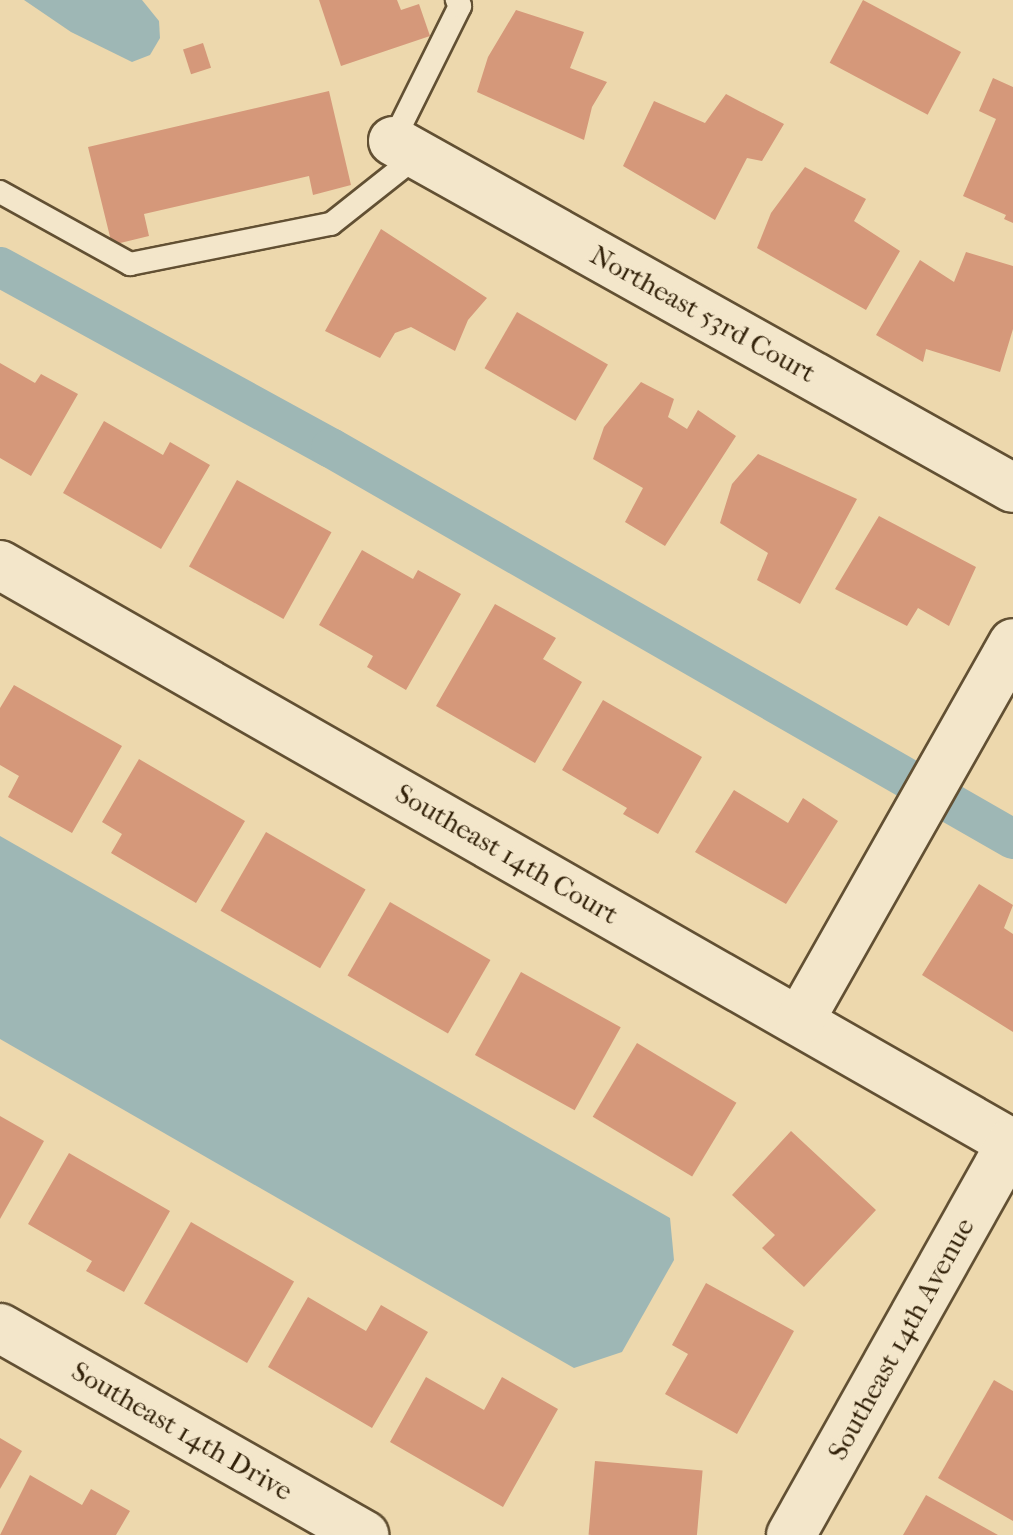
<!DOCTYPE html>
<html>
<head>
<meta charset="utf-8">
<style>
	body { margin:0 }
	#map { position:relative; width:1013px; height:1535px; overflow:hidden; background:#edd8ad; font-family:"IM FELL French Canon",serif }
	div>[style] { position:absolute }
	.water>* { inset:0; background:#9eb7b5 }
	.canal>* { height:40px; margin:-20px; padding:0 20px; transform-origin:20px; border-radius:20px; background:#9eb7b5 }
	.building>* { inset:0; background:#d5987a; transform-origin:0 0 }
	.roads { filter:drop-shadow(2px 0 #625033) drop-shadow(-2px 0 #625033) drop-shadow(0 2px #625033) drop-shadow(0 -2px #625033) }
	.lane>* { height:22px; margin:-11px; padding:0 11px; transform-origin:11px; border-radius:11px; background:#f3e6ca }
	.street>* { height:48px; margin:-24px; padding:0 24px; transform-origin:24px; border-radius:24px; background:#f3e6ca }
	span { translate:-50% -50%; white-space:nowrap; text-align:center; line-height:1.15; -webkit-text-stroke:8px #f3e6ca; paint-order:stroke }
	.street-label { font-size:28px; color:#33220a }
</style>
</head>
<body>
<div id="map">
	<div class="water">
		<i style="clip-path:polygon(24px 0,142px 0,159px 21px,160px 38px,150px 55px,132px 62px,71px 32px)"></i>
		<i style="clip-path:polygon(0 836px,670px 1218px,674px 1260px,622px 1352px,574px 1368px,0 1039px)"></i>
	</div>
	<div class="canal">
		<i style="left:0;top:267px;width:377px;rotate:28.7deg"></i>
		<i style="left:331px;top:448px;width:786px;rotate:29.83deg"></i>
	</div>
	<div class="building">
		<i style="clip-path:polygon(319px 0,397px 0,401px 10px,419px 4px,430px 36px,341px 66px)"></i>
		<i style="left:863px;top:0;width:111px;height:71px;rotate:28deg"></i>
		<i style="clip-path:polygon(516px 10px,584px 32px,570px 68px,607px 82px,592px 107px,584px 140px,477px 92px,488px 57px)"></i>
		<i style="left:203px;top:43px;width:26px;height:21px;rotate:72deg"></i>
		<i style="clip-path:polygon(993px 78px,1013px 87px,1013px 223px,1004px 219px,1006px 215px,963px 196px,996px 119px,979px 111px)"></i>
		<i style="clip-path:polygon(329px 91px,351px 185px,313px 195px,309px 176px,144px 214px,149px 236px,112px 245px,88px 147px)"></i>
		<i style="clip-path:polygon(726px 94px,784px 124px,762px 161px,747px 158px,715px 220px,623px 166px,654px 101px,705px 123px)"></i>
		<i style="clip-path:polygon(805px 167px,866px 199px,854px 221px,900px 251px,866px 310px,757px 248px,771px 213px)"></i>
		<i style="clip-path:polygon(381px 229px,487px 298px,468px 320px,455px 351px,411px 327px,395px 333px,380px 358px,325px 331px)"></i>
		<i style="clip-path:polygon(966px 252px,1013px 266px,1013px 329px,1000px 372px,926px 349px,923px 362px,876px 335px,920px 260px,954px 282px)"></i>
		<i style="left:517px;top:312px;width:105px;height:65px;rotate:30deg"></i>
		<i style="clip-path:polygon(0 363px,35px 383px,41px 374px,78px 394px,31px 476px,0 458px)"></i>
		<i style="clip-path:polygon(641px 382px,674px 399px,668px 417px,687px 429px,698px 410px,736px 436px,665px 546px,625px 522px,643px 488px,593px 459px,604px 427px)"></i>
		<i style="clip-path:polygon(104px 421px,163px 455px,170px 442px,210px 465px,161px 549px,63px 493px)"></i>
		<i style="clip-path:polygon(758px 454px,857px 499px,800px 604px,757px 580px,768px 553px,720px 523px,732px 484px)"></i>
		<i style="left:237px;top:480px;width:108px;height:99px;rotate:29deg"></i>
		<i style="clip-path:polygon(879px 516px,976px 567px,949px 626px,918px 608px,907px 626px,835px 589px)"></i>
		<i style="clip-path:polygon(362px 550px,413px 579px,418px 570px,461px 594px,406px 690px,367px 667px,373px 656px,319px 625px)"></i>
		<i style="clip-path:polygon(495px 604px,556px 638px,543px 659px,582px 682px,535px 763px,436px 706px)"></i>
		<i style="clip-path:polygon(14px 685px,122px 746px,72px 833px,8px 797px,19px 776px,0 765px,0 708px)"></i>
		<i style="clip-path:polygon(603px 700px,702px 757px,658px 834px,623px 814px,627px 808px,562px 770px)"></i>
		<i style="clip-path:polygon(139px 759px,245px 821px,196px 903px,111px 853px,122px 834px,102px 822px)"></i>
		<i style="clip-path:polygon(734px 790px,788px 823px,803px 798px,838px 821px,786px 904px,695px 852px)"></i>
		<i style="left:266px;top:832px;width:115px;height:91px;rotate:30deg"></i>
		<i style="clip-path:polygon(979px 884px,1013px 905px,1004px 928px,1013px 934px,1013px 1032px,922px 975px)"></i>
		<i style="left:390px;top:902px;width:116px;height:85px;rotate:30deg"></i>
		<i style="left:521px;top:972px;width:114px;height:95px;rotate:29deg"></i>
		<i style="left:637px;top:1043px;width:116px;height:86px;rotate:31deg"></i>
		<i style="clip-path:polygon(0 1116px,44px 1141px,0 1219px)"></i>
		<i style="clip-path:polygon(791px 1131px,876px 1210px,804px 1287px,762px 1248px,775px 1235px,732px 1195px)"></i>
		<i style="clip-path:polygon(69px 1153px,170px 1211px,124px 1292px,86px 1271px,92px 1261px,28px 1224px)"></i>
		<i style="left:191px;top:1222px;width:119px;height:94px;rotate:30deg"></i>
		<i style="clip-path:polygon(706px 1283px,794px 1331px,737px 1434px,665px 1394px,688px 1354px,672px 1345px)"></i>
		<i style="clip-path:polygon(308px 1297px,366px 1331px,381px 1305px,428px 1332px,372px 1428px,268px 1367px)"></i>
		<i style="clip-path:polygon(426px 1377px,484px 1410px,502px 1377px,558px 1409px,503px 1507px,390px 1442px)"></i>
		<i style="clip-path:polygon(994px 1380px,1013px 1391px,1013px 1521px,938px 1478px)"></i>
		<i style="clip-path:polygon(0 1438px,22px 1451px,0 1489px)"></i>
		<i style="left:595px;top:1461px;width:108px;height:74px;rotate:5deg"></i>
		<i style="clip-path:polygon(30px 1475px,82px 1505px,91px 1489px,130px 1511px,116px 1535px,0 1535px)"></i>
		<i style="clip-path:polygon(926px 1495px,998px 1535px,903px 1535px)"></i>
	</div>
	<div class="roads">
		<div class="lane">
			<i style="left:393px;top:141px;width:151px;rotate:-63.6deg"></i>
			<i style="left:460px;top:6px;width:7px;rotate:-117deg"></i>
			<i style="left:0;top:192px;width:149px;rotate:29deg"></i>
			<i style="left:130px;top:264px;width:205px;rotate:-11.3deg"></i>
			<i style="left:331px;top:224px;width:111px;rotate:-38.4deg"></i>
		</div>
		<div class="street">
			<i style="left:393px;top:141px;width:710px;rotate:29.23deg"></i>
			<i style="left:0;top:565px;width:1167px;rotate:29.75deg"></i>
			<i style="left:800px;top:1020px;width:433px;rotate:-60.5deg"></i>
			<i style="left:0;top:1328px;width:419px;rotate:29.6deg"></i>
			<i style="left:791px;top:1535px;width:450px;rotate:-60.7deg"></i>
		</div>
	</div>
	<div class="street-label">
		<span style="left:703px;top:314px;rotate:29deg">Northeast 53rd Court</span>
		<span style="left:507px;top:854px;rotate:30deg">Southeast 14th Court</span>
		<span style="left:901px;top:1339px;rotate:-61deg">Southeast 14th Avenue</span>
		<span style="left:182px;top:1431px;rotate:30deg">Southeast 14th Drive</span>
	</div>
</div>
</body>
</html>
